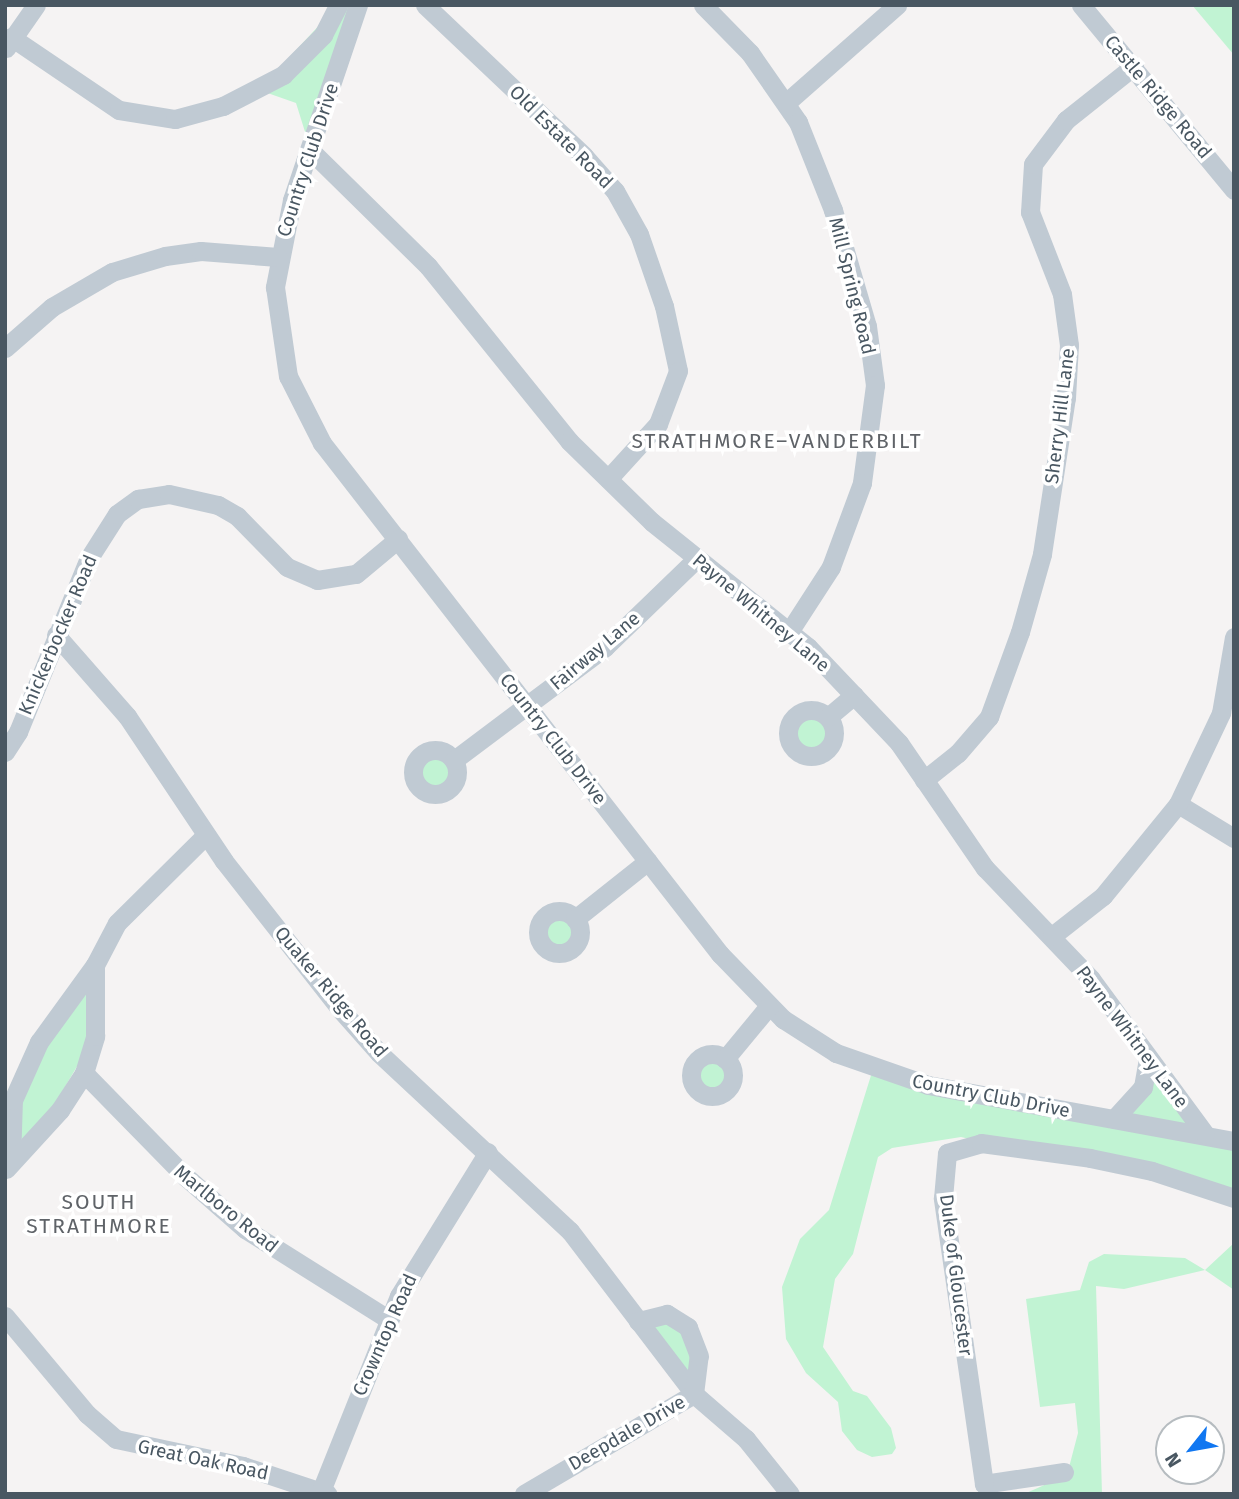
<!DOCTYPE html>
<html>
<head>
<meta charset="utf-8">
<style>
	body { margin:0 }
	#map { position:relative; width:1239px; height:1499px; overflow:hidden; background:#f5f3f3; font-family:"Fira Sans",sans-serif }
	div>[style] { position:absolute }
	.green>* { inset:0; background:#c1f3d3 }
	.round { border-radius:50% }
	.minor>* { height:19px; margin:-9.5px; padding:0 9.5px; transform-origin:9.5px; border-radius:9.5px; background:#c0cad3 }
	.minor>.ring { margin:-9.5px; padding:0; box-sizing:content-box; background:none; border:19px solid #c0cad3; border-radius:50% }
	span { translate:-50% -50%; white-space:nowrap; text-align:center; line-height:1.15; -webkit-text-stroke:7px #fff; paint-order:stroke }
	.street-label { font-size:19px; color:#495762 }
	.neighbourhood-label { font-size:21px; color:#5f6368; letter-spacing:2px }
	.frame { position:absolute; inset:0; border:7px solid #495762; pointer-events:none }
	.north { position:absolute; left:1155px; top:1415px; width:70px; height:70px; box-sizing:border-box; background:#fff; border:2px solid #b6bcc0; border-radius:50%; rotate:239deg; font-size:19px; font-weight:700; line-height:28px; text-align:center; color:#495762 }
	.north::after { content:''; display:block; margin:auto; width:24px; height:32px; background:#1177f1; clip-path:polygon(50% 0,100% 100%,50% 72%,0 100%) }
</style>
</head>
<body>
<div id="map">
	<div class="green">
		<i style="clip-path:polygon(338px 5px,358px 5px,311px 151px,296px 103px,259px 90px)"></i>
		<i style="clip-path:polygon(1192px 5px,1234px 5px,1234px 55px)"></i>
		<i class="round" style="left:788px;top:710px;width:46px;height:46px"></i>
		<i class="round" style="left:413px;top:750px;width:44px;height:44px"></i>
		<i class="round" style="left:538px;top:911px;width:42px;height:42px"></i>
		<i style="clip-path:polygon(95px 965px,95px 1036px,33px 1141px,8px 1136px,13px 1100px)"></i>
		<i class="round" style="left:690px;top:1054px;width:42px;height:42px"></i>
		<i style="clip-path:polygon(1148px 1060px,1205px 1134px,1234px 1141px,1234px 1199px,961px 1137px,892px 1148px,878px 1157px,853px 1254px,835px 1279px,823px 1347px,853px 1391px,867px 1396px,891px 1428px,896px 1448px,892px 1454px,872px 1457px,857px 1450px,842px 1431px,838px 1402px,806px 1373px,786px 1339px,782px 1287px,800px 1239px,829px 1210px,873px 1069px,1114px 1119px)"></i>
		<i style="clip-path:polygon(1234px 1243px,1234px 1290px,1205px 1270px,1124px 1289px,1096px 1286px,1102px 1494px,1024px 1494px,1067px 1475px,1078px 1433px,1075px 1403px,1040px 1407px,1026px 1299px,1080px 1290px,1089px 1262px,1104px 1254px,1185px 1258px,1205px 1270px)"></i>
		<i style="clip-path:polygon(652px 1315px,688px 1327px,694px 1394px,638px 1321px)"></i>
	</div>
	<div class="minor">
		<i style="left:358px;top:5px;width:206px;rotate:108.7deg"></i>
		<i style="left:292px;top:200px;width:89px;rotate:101.1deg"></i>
		<i style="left:275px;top:287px;width:90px;rotate:81.7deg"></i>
		<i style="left:288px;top:376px;width:75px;rotate:63.1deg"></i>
		<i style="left:322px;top:443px;width:648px;rotate:52.09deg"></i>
		<i style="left:720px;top:954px;width:91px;rotate:45.9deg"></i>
		<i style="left:783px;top:1019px;width:63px;rotate:32.7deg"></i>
		<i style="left:836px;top:1053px;width:97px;rotate:19.2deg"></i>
		<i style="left:928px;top:1085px;width:311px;rotate:10.4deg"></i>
		<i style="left:425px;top:5px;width:219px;rotate:43.5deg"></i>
		<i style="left:584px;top:156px;width:47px;rotate:48.5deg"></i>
		<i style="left:615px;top:191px;width:49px;rotate:60.8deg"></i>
		<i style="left:639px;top:234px;width:76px;rotate:70.9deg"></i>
		<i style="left:664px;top:306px;width:66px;rotate:77.8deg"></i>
		<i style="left:678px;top:371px;width:57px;rotate:110.7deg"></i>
		<i style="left:658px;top:424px;width:74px;rotate:132.3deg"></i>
		<i style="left:703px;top:5px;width:67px;rotate:45.6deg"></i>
		<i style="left:750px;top:53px;width:84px;rotate:55.2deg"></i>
		<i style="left:798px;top:122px;width:95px;rotate:68.3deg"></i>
		<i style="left:833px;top:210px;width:121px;rotate:73.7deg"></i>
		<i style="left:867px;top:326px;width:60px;rotate:82.3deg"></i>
		<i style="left:875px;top:385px;width:99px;rotate:97.6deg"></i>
		<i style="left:862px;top:483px;width:90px;rotate:110.3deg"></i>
		<i style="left:831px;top:567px;width:77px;rotate:122.9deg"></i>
		<i style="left:1081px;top:5px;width:240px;rotate:50.4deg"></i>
		<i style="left:11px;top:37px;width:130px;rotate:34.1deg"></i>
		<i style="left:119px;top:110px;width:57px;rotate:9.1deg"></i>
		<i style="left:175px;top:119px;width:50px;rotate:-15.2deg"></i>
		<i style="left:223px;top:106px;width:68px;rotate:-27.3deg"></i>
		<i style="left:283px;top:75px;width:57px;rotate:-45deg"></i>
		<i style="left:323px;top:35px;width:34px;rotate:-63deg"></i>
		<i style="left:6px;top:48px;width:52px;rotate:-55.1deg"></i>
		<i style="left:787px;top:102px;width:147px;rotate:-41.4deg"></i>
		<i style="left:311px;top:151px;width:164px;rotate:44.5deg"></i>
		<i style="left:428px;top:266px;width:225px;rotate:51.1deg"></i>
		<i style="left:569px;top:441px;width:116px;rotate:44.3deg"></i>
		<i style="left:652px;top:522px;width:200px;rotate:38.7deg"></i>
		<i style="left:808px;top:647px;width:132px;rotate:46.5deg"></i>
		<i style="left:899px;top:743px;width:152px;rotate:55.5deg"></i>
		<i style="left:985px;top:868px;width:153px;rotate:46.3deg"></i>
		<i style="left:1091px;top:979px;width:192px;rotate:53.7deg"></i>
		<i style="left:5px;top:348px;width:62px;rotate:-41.1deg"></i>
		<i style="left:52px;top:307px;width:69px;rotate:-30.3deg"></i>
		<i style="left:112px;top:272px;width:55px;rotate:-16.8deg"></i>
		<i style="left:165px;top:256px;width:36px;rotate:-8deg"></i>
		<i style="left:201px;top:251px;width:77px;rotate:4.5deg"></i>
		<i style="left:56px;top:635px;width:108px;rotate:48.8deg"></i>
		<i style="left:127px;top:716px;width:174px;rotate:56.2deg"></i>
		<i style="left:224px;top:861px;width:188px;rotate:51.9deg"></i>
		<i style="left:340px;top:1009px;width:59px;rotate:48.4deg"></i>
		<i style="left:379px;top:1053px;width:261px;rotate:43deg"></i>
		<i style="left:570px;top:1231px;width:205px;rotate:52.7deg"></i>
		<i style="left:694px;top:1394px;width:69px;rotate:40.9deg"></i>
		<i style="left:746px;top:1439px;width:70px;rotate:51.3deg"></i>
		<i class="ring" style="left:788px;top:710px;width:27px;height:27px"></i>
		<i style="left:828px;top:717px;width:34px;rotate:-40deg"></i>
		<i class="ring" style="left:413px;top:750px;width:25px;height:25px"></i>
		<i style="left:5px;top:752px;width:24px;rotate:-57deg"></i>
		<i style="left:18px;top:732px;width:188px;rotate:-67.8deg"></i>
		<i style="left:89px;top:558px;width:52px;rotate:-57.5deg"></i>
		<i style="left:117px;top:514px;width:26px;rotate:-36deg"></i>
		<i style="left:138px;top:499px;width:31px;rotate:-9deg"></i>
		<i style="left:169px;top:494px;width:50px;rotate:12.7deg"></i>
		<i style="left:218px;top:505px;width:22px;rotate:30deg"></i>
		<i style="left:237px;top:516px;width:71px;rotate:45.6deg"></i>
		<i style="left:287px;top:567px;width:33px;rotate:23deg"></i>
		<i style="left:317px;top:580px;width:39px;rotate:-9deg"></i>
		<i style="left:356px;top:574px;width:55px;rotate:-39.8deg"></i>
		<i style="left:454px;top:760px;width:189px;rotate:-36.8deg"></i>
		<i style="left:605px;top:647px;width:127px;rotate:-44deg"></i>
		<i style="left:924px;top:780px;width:43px;rotate:-38.5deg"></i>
		<i style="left:958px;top:753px;width:48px;rotate:-49.3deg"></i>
		<i style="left:989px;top:717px;width:90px;rotate:-70deg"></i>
		<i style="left:1020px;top:632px;width:81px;rotate:-74.2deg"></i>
		<i style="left:1042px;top:554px;width:158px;rotate:-81.3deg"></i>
		<i style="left:1066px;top:398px;width:53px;rotate:-86.8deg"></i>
		<i style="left:1069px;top:345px;width:51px;rotate:-97.8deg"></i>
		<i style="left:1062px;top:294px;width:88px;rotate:-111.3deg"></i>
		<i style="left:1030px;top:212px;width:48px;rotate:-86.4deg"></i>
		<i style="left:1033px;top:164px;width:55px;rotate:-53.1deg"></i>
		<i style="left:1066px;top:120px;width:87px;rotate:-38.5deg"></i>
		<i style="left:1178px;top:804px;width:66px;rotate:31.3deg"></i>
		<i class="ring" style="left:538px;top:911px;width:23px;height:23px"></i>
		<i style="left:575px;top:919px;width:93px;rotate:-38.5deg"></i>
		<i style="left:1052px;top:936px;width:65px;rotate:-38.1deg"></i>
		<i style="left:1103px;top:896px;width:119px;rotate:-50.8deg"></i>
		<i style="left:1178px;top:804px;width:101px;rotate:-64.7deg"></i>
		<i style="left:1221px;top:713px;width:77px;rotate:-80.3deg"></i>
		<i class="ring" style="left:691px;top:1054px;width:23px;height:23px"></i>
		<i style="left:725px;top:1059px;width:67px;rotate:-50.4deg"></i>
		<i style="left:84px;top:1073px;width:146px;rotate:45.6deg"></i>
		<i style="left:186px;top:1177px;width:79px;rotate:41.4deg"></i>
		<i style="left:245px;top:1229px;width:169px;rotate:32.2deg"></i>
		<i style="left:1114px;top:1119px;width:43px;rotate:-47.8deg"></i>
		<i style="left:1143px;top:1087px;width:27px;rotate:-80deg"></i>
		<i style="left:11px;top:1162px;width:62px;rotate:-88.2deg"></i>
		<i style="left:13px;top:1100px;width:64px;rotate:-65.9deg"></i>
		<i style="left:39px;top:1042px;width:95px;rotate:-54deg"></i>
		<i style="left:95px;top:965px;width:47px;rotate:-62.4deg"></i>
		<i style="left:117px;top:923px;width:125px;rotate:-44.7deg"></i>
		<i style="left:6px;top:1169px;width:80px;rotate:-47.5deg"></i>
		<i style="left:60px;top:1110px;width:44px;rotate:-57deg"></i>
		<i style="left:84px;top:1073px;width:39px;rotate:-73deg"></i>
		<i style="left:95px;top:1036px;width:71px;rotate:-90deg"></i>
		<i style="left:5px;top:1316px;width:128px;rotate:50.1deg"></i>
		<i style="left:87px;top:1414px;width:38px;rotate:41deg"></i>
		<i style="left:116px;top:1439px;width:130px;rotate:12deg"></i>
		<i style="left:243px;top:1466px;width:89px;rotate:18.4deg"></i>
		<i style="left:1064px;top:1472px;width:81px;rotate:171.5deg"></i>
		<i style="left:984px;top:1484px;width:289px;rotate:-98.2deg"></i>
		<i style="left:943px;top:1198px;width:45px;rotate:-84.9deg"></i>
		<i style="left:947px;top:1153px;width:35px;rotate:-16deg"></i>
		<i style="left:981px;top:1143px;width:110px;rotate:7.8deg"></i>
		<i style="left:1090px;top:1158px;width:63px;rotate:11.8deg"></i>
		<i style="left:1152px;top:1171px;width:86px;rotate:18.2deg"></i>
		<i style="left:321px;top:1491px;width:210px;rotate:-68.2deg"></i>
		<i style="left:399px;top:1296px;width:169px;rotate:-58.3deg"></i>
		<i style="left:524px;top:1494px;width:197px;rotate:-30.5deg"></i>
		<i style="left:694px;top:1394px;width:38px;rotate:-83deg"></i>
		<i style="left:699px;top:1356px;width:31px;rotate:-111deg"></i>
		<i style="left:688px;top:1327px;width:25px;rotate:-148deg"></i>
		<i style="left:667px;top:1314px;width:30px;rotate:166deg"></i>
	</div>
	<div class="street-label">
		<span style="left:1158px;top:97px;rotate:50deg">Castle Ridge Road</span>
		<span style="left:561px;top:137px;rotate:45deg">Old Estate Road</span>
		<span style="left:308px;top:160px;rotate:-72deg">Country Club Drive</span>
		<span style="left:852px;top:286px;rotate:76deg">Mill Spring Road</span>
		<span style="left:1060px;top:416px;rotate:-83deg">Sherry Hill Lane</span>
		<span style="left:761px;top:613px;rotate:40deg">Payne Whitney Lane</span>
		<span style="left:58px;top:635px;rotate:-67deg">Knickerbocker Road</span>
		<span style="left:595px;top:651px;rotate:-40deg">Fairway Lane</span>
		<span style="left:553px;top:739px;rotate:52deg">Country Club Drive</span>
		<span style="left:331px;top:992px;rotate:50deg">Quaker Ridge Road</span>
		<span style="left:1132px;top:1037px;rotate:53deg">Payne Whitney Lane</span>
		<span style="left:991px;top:1096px;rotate:11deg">Country Club Drive</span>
		<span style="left:226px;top:1209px;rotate:39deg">Marlboro Road</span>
		<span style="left:956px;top:1275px;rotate:83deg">Duke of Gloucester</span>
		<span style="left:385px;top:1335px;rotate:-66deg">Crowntop Road</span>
		<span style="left:627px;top:1433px;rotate:-30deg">Deepdale Drive</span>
		<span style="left:203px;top:1460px;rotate:12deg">Great Oak Road</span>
	</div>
	<div class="neighbourhood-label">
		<span style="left:777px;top:441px">STRATHMORE–VANDERBILT</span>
		<span style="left:99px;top:1214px">SOUTH<br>STRATHMORE</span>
	</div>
	<div class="frame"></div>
	<div class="north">N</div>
</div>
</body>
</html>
